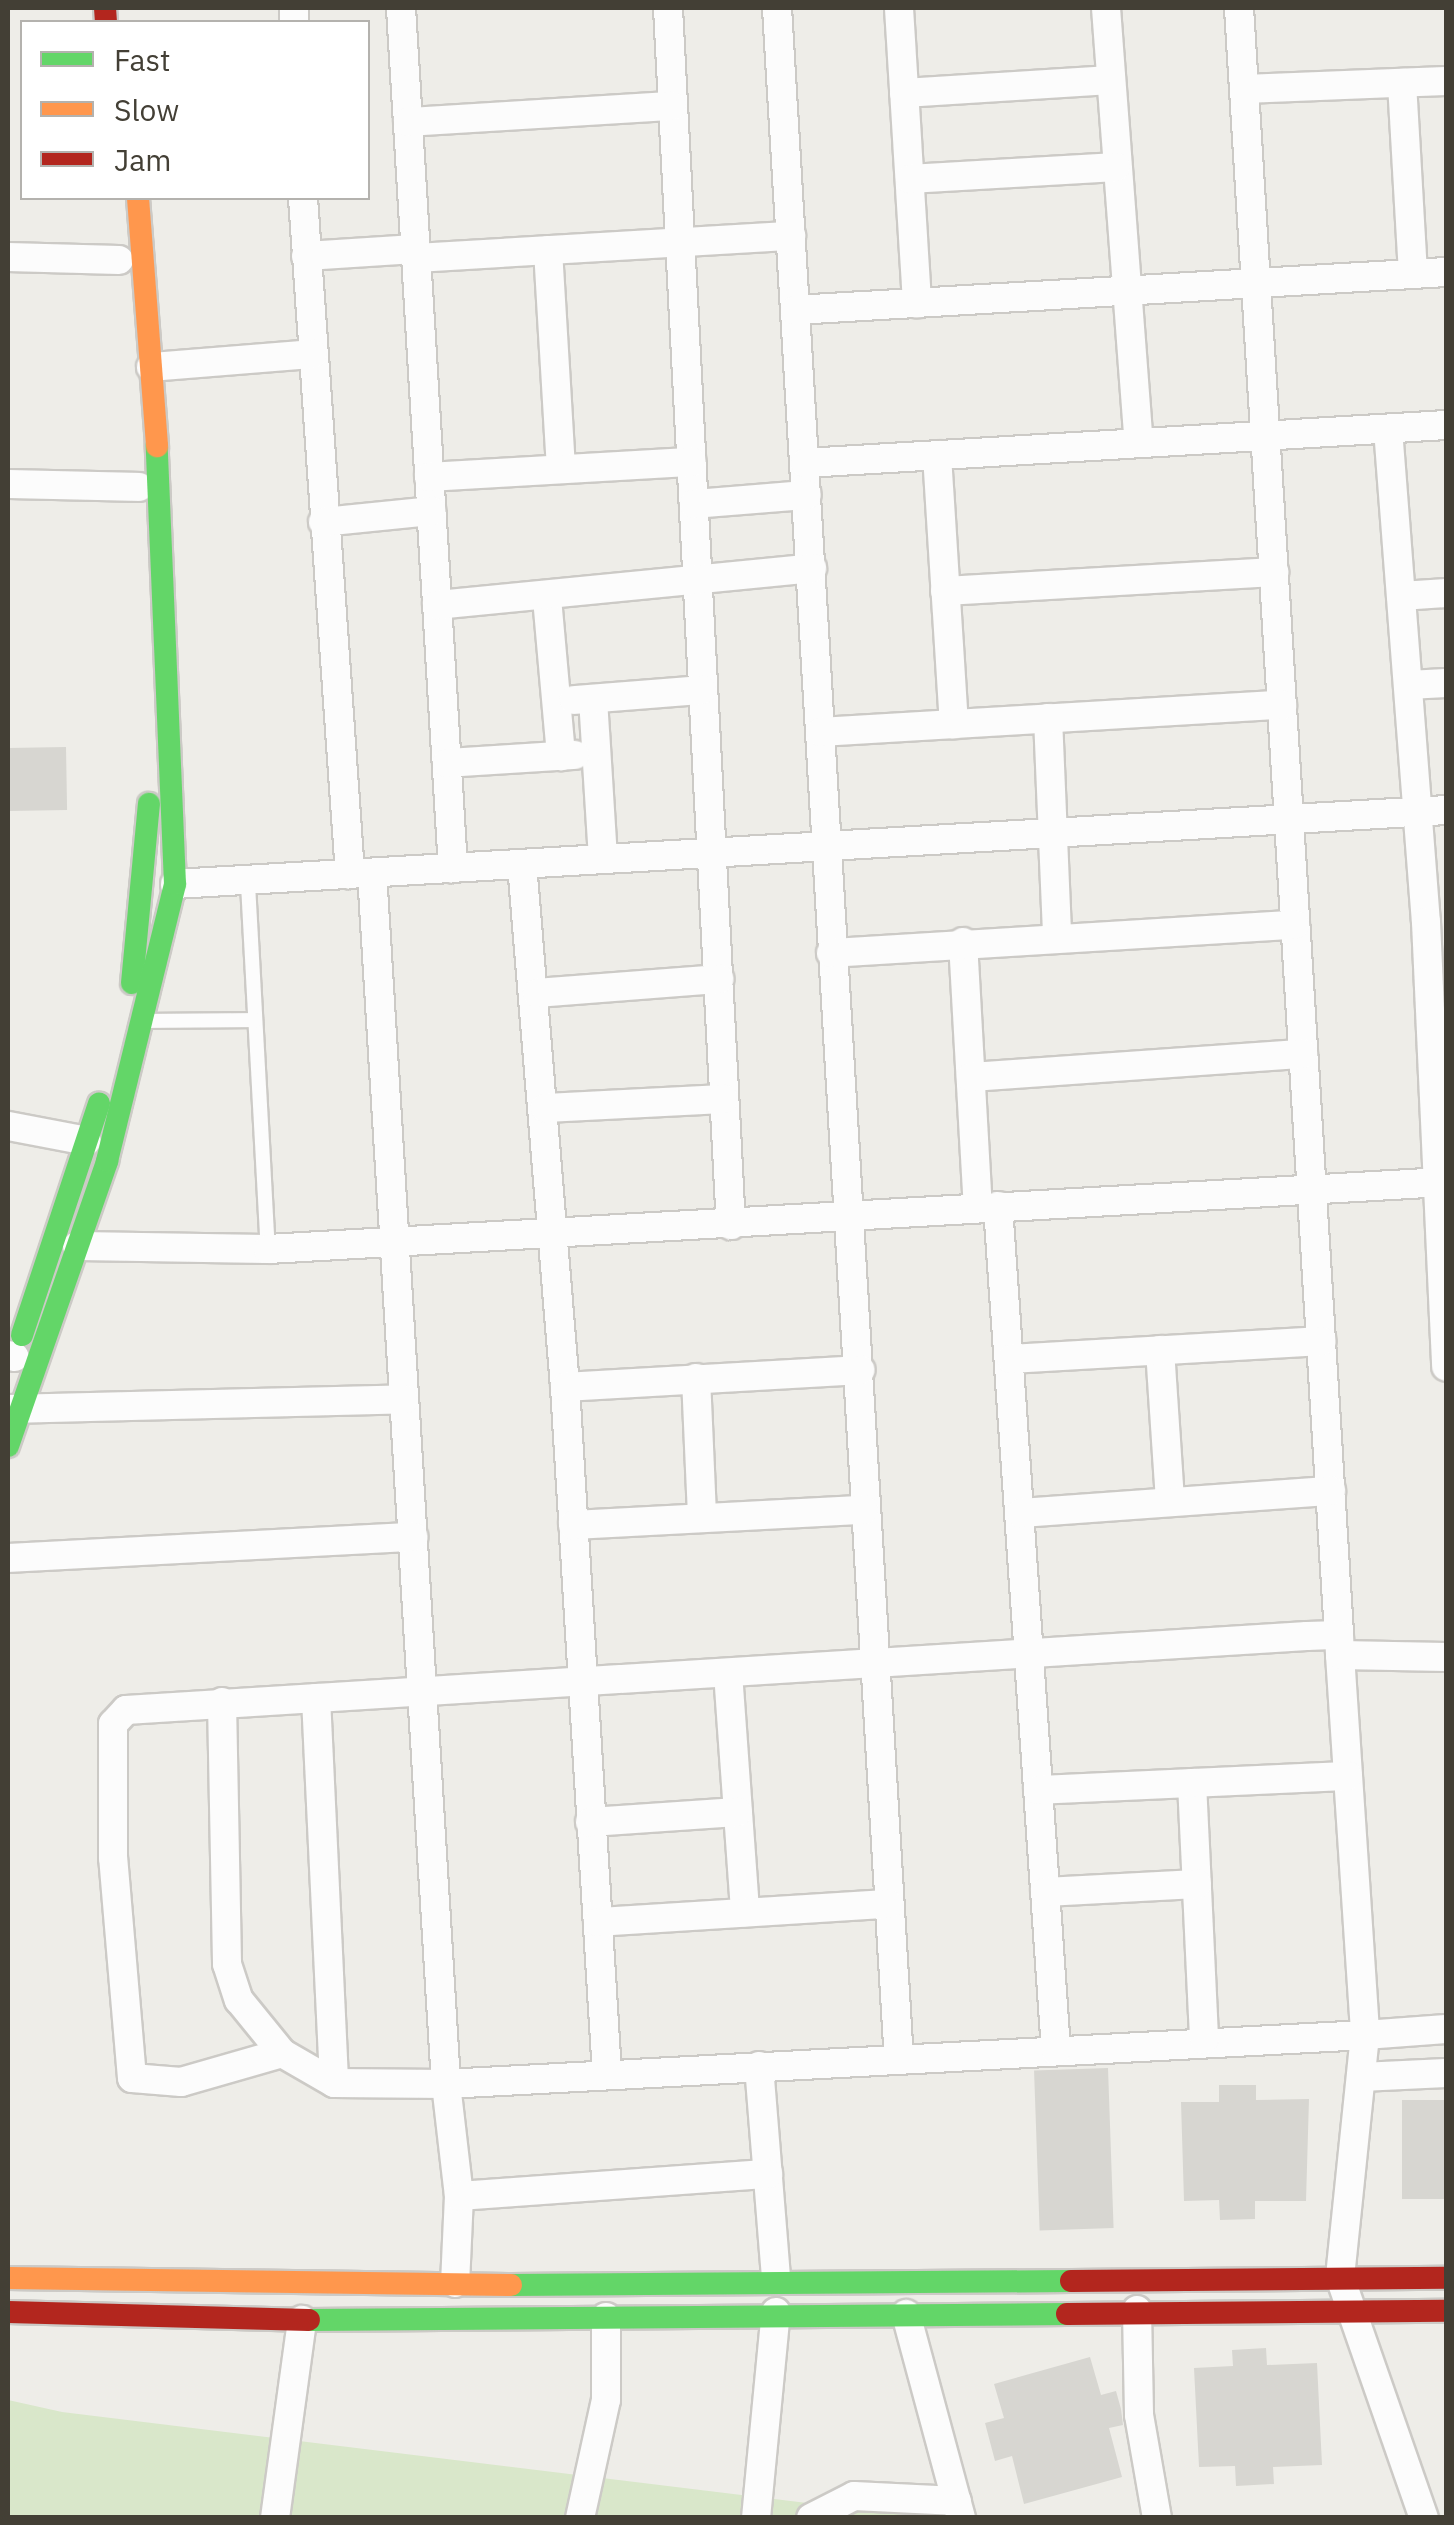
<!DOCTYPE html>
<html>
<head>
<meta charset="utf-8">
<style>
	body { margin:0 }
	#map { position:relative; width:1454px; height:2525px; overflow:hidden; background:#eeede8; font-family:"IBM Plex Sans",sans-serif }
	div>[style] { position:absolute }
	.green>* { inset:0; background:#d9e7ca }
	.building>* { inset:0; background:#d7d6d1; transform-origin:0 0 }
	.roads { filter:drop-shadow(2px 0 #cccac6) drop-shadow(-2px 0 #cccac6) drop-shadow(0 2px #cccac6) drop-shadow(0 -2px #cccac6) }
	.lane>* { height:14px; margin:-7px; padding:0 7px; transform-origin:7px; border-radius:7px; background:#fcfcfc }
	.street>* { height:28px; margin:-14px; padding:0 14px; transform-origin:14px; border-radius:14px; background:#fcfcfc }
	.fast>* { height:22px; margin:-11px; padding:0 11px; transform-origin:11px; border-radius:11px; background:#63d668 }
	.slow>* { height:22px; margin:-11px; padding:0 11px; transform-origin:11px; border-radius:11px; background:#ff974d }
	.jam>* { height:22px; margin:-11px; padding:0 11px; transform-origin:11px; border-radius:11px; background:#b3261e }
	span { translate:-50% -50%; white-space:nowrap; text-align:center; line-height:1.15; -webkit-text-stroke:8px #fff; paint-order:stroke }
	.frame { position:absolute; inset:0; border:10px solid #433f35; pointer-events:none }
	.legend { position:absolute; left:20px; top:20px; width:350px; height:180px; box-sizing:border-box; background:#fff; border:2px solid #b4b2ae; margin:0; padding:12px 18px; list-style:none; font-size:30px; color:#433f35 }
	.legend li { display:flex; align-items:center; gap:20px; height:50px }
	.legend b { width:50px; border:2px solid #b4b2ae }
</style>
</head>
<body>
<div id="map">
	<div class="green">
		<i style="clip-path:polygon(8px 2400px,62px 2412px,922px 2517px,8px 2518px)"></i>
	</div>
	<div class="building">
		<i style="left:66px;top:747px;width:63px;height:58px;rotate:89deg"></i>
		<i style="left:1108px;top:2068px;width:160px;height:74px;rotate:88deg"></i>
		<i style="clip-path:polygon(1219px 2085px,1256px 2085px,1256px 2100px,1309px 2099px,1306px 2201px,1255px 2201px,1255px 2219px,1220px 2220px,1219px 2200px,1184px 2201px,1181px 2102px,1219px 2102px)"></i>
		<i style="left:1446px;top:2100px;width:99px;height:44px;rotate:90deg"></i>
		<i style="clip-path:polygon(1266px 2348px,1267px 2365px,1317px 2363px,1322px 2465px,1273px 2467px,1274px 2484px,1236px 2486px,1235px 2466px,1199px 2467px,1194px 2368px,1233px 2366px,1232px 2350px)"></i>
		<i style="clip-path:polygon(1090px 2357px,1101px 2395px,1116px 2391px,1121px 2409px,1123px 2425px,1109px 2428px,1122px 2477px,1024px 2504px,1012px 2456px,995px 2461px,985px 2423px,1004px 2418px,994px 2384px)"></i>
	</div>
	<div class="roads">
		<div class="lane">
			<i style="left:248px;top:884px;width:366px;rotate:86.9deg"></i>
			<i style="left:146px;top:1021px;width:109px;rotate:-0.5deg"></i>
		</div>
		<div class="street">
			<i style="left:294px;top:8px;width:14px;rotate:90deg"></i>
			<i style="left:401px;top:8px;width:862px;rotate:86.54deg"></i>
			<i style="left:668px;top:8px;width:1219px;rotate:87.04deg"></i>
			<i style="left:777px;top:8px;width:2055px;rotate:86.6deg"></i>
			<i style="left:899px;top:8px;width:296px;rotate:86.5deg"></i>
			<i style="left:1106px;top:8px;width:436px;rotate:85.7deg"></i>
			<i style="left:1239px;top:8px;width:1630px;rotate:86.48deg"></i>
			<i style="left:1402px;top:83px;width:191px;rotate:86.7deg"></i>
			<i style="left:1244px;top:89px;width:202px;rotate:-2.3deg"></i>
			<i style="left:904px;top:93px;width:207px;rotate:-3.6deg"></i>
			<i style="left:408px;top:122px;width:264px;rotate:-3.5deg"></i>
			<i style="left:910px;top:179px;width:206px;rotate:-3.3deg"></i>
			<i style="left:303px;top:198px;width:678px;rotate:86.02deg"></i>
			<i style="left:548px;top:250px;width:219px;rotate:86.6deg"></i>
			<i style="left:306px;top:256px;width:109px;rotate:-3.7deg"></i>
			<i style="left:8px;top:257px;width:111px;rotate:1.5deg"></i>
			<i style="left:416px;top:258px;width:376px;rotate:-3.4deg"></i>
			<i style="left:795px;top:310px;width:652px;rotate:-3.34deg"></i>
			<i style="left:151px;top:367px;width:162px;rotate:-4.6deg"></i>
			<i style="left:1388px;top:429px;width:494px;rotate:85.6deg"></i>
			<i style="left:1426px;top:922px;width:445px;rotate:87.4deg"></i>
			<i style="left:937px;top:455px;width:270px;rotate:86.4deg"></i>
			<i style="left:805px;top:463px;width:642px;rotate:-3.39deg"></i>
			<i style="left:429px;top:477px;width:263px;rotate:-3.3deg"></i>
			<i style="left:8px;top:484px;width:131px;rotate:1.3deg"></i>
			<i style="left:694px;top:504px;width:113px;rotate:-4.6deg"></i>
			<i style="left:323px;top:522px;width:109px;rotate:-5.8deg"></i>
			<i style="left:945px;top:591px;width:330px;rotate:-3.3deg"></i>
			<i style="left:1401px;top:596px;width:45px;rotate:-3.8deg"></i>
			<i style="left:547px;top:598px;width:159px;rotate:84.9deg"></i>
			<i style="left:437px;top:605px;width:377px;rotate:-5.6deg"></i>
			<i style="left:1408px;top:685px;width:38px;rotate:-3deg"></i>
			<i style="left:593px;top:699px;width:160px;rotate:86.4deg"></i>
			<i style="left:574px;top:700px;width:128px;rotate:-4.5deg"></i>
			<i style="left:1048px;top:718px;width:219px;rotate:87.6deg"></i>
			<i style="left:821px;top:732px;width:462px;rotate:-3.4deg"></i>
			<i style="left:447px;top:763px;width:128px;rotate:-3.6deg"></i>
			<i style="left:522px;top:864px;width:525px;rotate:85.3deg"></i>
			<i style="left:565px;top:1387px;width:687px;rotate:86.5deg"></i>
			<i style="left:372px;top:873px;width:1213px;rotate:86.5deg"></i>
			<i style="left:446px;top:2084px;width:920px;rotate:-3.05deg"></i>
			<i style="left:1365px;top:2035px;width:243px;rotate:95.9deg"></i>
			<i style="left:1340px;top:2277px;width:255px;rotate:70.8deg"></i>
			<i style="left:175px;top:884px;width:1273px;rotate:-3.33deg"></i>
			<i style="left:963px;top:942px;width:266px;rotate:86.8deg"></i>
			<i style="left:831px;top:953px;width:465px;rotate:-3.5deg"></i>
			<i style="left:537px;top:993px;width:183px;rotate:-4.4deg"></i>
			<i style="left:971px;top:1077px;width:333px;rotate:-4deg"></i>
			<i style="left:545px;top:1108px;width:179px;rotate:-2.9deg"></i>
			<i style="left:8px;top:1126px;width:80px;rotate:10.8deg"></i>
			<i style="left:998px;top:1206px;width:847px;rotate:86.07deg"></i>
			<i style="left:77px;top:1246px;width:191px;rotate:0.9deg"></i>
			<i style="left:268px;top:1249px;width:1180px;rotate:-3.26deg"></i>
			<i style="left:1160px;top:1350px;width:152px;rotate:86.2deg"></i>
			<i style="left:8px;top:1355px;width:7px;rotate:16deg"></i>
			<i style="left:1011px;top:1359px;width:311px;rotate:-3.3deg"></i>
			<i style="left:696px;top:1378px;width:140px;rotate:87.5deg"></i>
			<i style="left:565px;top:1387px;width:296px;rotate:-3.3deg"></i>
			<i style="left:8px;top:1409px;width:396px;rotate:-1.4deg"></i>
			<i style="left:1021px;top:1513px;width:311px;rotate:-4.1deg"></i>
			<i style="left:573px;top:1525px;width:291px;rotate:-3deg"></i>
			<i style="left:8px;top:1558px;width:406px;rotate:-3deg"></i>
			<i style="left:1340px;top:1655px;width:381px;rotate:86.2deg"></i>
			<i style="left:1365px;top:2035px;width:81px;rotate:-4.2deg"></i>
			<i style="left:728px;top:1673px;width:240px;rotate:85.9deg"></i>
			<i style="left:316px;top:1698px;width:385px;rotate:87.3deg"></i>
			<i style="left:222px;top:1702px;width:262px;rotate:88.9deg"></i>
			<i style="left:227px;top:1964px;width:38px;rotate:72deg"></i>
			<i style="left:239px;top:2000px;width:68px;rotate:50.9deg"></i>
			<i style="left:282px;top:2053px;width:60px;rotate:30deg"></i>
			<i style="left:334px;top:2083px;width:112px;rotate:0.5deg"></i>
			<i style="left:446px;top:2084px;width:113px;rotate:83.4deg"></i>
			<i style="left:459px;top:2196px;width:87px;rotate:92.6deg"></i>
			<i style="left:1192px;top:1783px;width:257px;rotate:87.3deg"></i>
			<i style="left:1038px;top:1790px;width:310px;rotate:-2.6deg"></i>
			<i style="left:590px;top:1822px;width:148px;rotate:-3.9deg"></i>
			<i style="left:1045px;top:1892px;width:152px;rotate:-3deg"></i>
			<i style="left:598px;top:1922px;width:291px;rotate:-3.6deg"></i>
			<i style="left:282px;top:2053px;width:105px;rotate:164deg"></i>
			<i style="left:181px;top:2082px;width:49px;rotate:-175.3deg"></i>
			<i style="left:132px;top:2078px;width:221px;rotate:-94.9deg"></i>
			<i style="left:113px;top:1858px;width:134px;rotate:-90deg"></i>
			<i style="left:113px;top:1724px;width:19px;rotate:-47deg"></i>
			<i style="left:126px;top:1710px;width:1183px;rotate:-3.59deg"></i>
			<i style="left:1307px;top:1636px;width:32px;rotate:-2deg"></i>
			<i style="left:1339px;top:1635px;width:20px;rotate:87deg"></i>
			<i style="left:1340px;top:1655px;width:106px;rotate:1.1deg"></i>
			<i style="left:759px;top:2066px;width:213px;rotate:85.4deg"></i>
			<i style="left:1361px;top:2077px;width:85px;rotate:-2.7deg"></i>
			<i style="left:459px;top:2196px;width:310px;rotate:-4.1deg"></i>
			<i style="left:1137px;top:2310px;width:105px;rotate:88.9deg"></i>
			<i style="left:1139px;top:2415px;width:105px;rotate:80.1deg"></i>
			<i style="left:906px;top:2314px;width:211px;rotate:74.9deg"></i>
			<i style="left:275px;top:2518px;width:200px;rotate:-82.2deg"></i>
			<i style="left:580px;top:2518px;width:121px;rotate:-77.6deg"></i>
			<i style="left:606px;top:2400px;width:83px;rotate:-90deg"></i>
			<i style="left:756px;top:2518px;width:207px;rotate:-84.5deg"></i>
			<i style="left:811px;top:2518px;width:48px;rotate:-27.1deg"></i>
			<i style="left:854px;top:2496px;width:103px;rotate:2.8deg"></i>
		</div>
		<div class="fast">
			<i style="left:132px;top:983px;width:180px;rotate:-84.6deg"></i>
			<i style="left:22px;top:1335px;width:244px;rotate:-71.6deg"></i>
			<i style="left:8px;top:1446px;width:302px;rotate:-70.8deg"></i>
			<i style="left:107px;top:1161px;width:285px;rotate:-76.2deg"></i>
			<i style="left:175px;top:884px;width:438px;rotate:-92.4deg"></i>
			<i style="left:511px;top:2285px;width:560px;rotate:-0.41deg"></i>
			<i style="left:309px;top:2320px;width:758px;rotate:-0.45deg"></i>
		</div>
		<div class="slow">
			<i style="left:138px;top:198px;width:249px;rotate:85.6deg"></i>
			<i style="left:8px;top:2278px;width:503px;rotate:0.8deg"></i>
		</div>
		<div class="jam">
			<i style="left:105px;top:8px;width:14px;rotate:86deg"></i>
			<i style="left:1071px;top:2281px;width:375px;rotate:-0.5deg"></i>
			<i style="left:8px;top:2312px;width:301px;rotate:1.5deg"></i>
			<i style="left:1067px;top:2314px;width:379px;rotate:-0.5deg"></i>
		</div>
	</div>
	<div class="frame"></div>
	<ul class="legend">
	<li><b style="height:12px;background:#63d668"></b>Fast</li>
	<li><b style="height:12px;background:#ff974d"></b>Slow</li>
	<li><b style="height:12px;background:#b3261e"></b>Jam</li>
	</ul>
</div>
</body>
</html>
